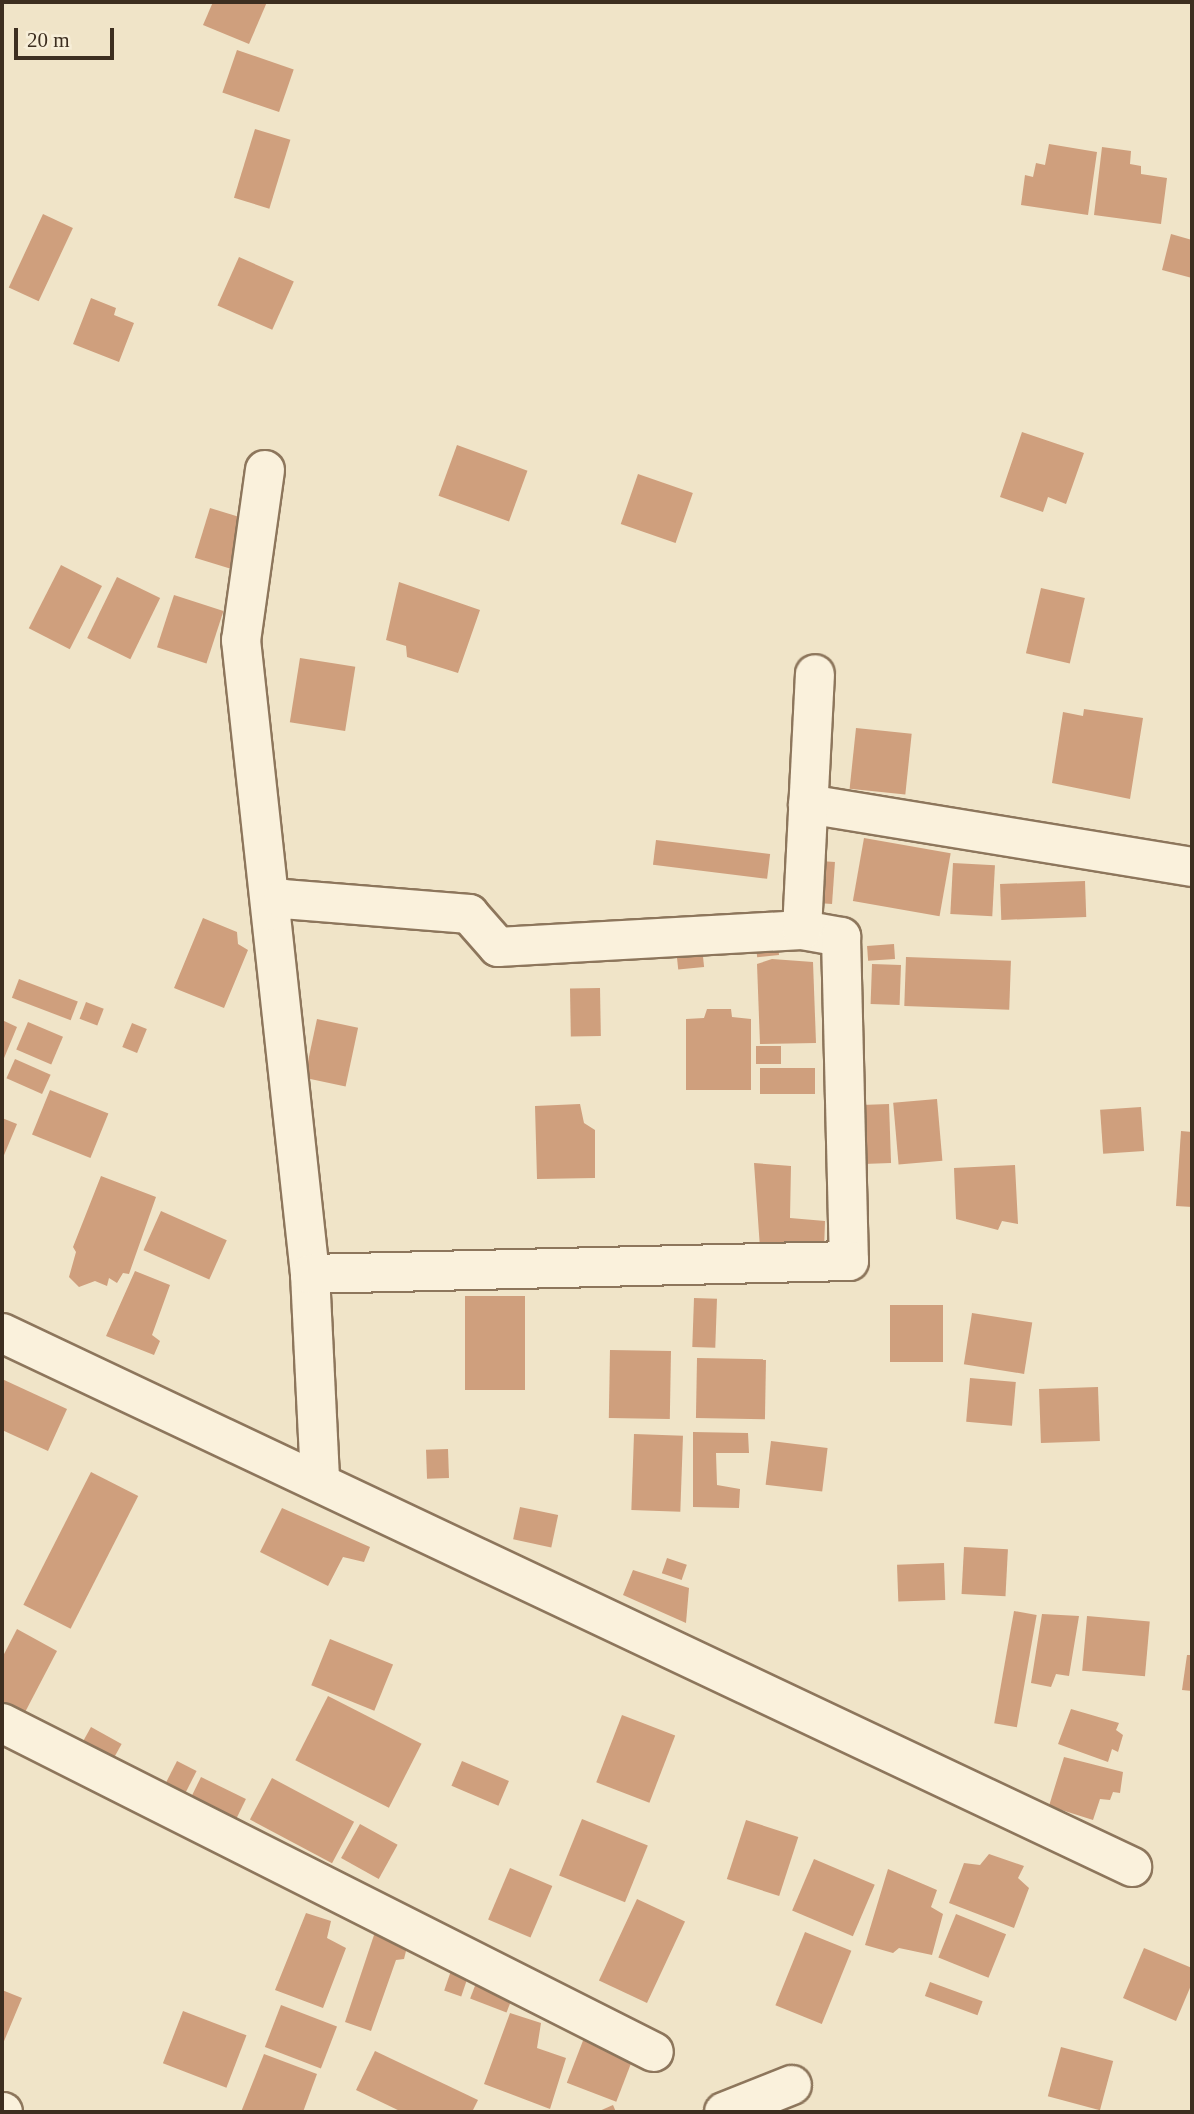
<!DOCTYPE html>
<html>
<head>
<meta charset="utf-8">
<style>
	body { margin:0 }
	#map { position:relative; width:1194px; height:2114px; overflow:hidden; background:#f0e4c8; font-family:Georgia,serif }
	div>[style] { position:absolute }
	.building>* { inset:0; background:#cf9f7d; transform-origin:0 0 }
	.roads { filter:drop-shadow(2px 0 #8d765c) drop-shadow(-2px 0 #8d765c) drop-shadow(0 2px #8d765c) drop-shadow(0 -2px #8d765c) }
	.minor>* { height:38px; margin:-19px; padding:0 19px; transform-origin:19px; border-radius:19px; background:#faf1dc }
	span { translate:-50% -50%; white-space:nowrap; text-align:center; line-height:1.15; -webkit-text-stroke:5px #f7eed8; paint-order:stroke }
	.frame { position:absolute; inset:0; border:4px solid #3d2e20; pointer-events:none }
	.scale { position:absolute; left:14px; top:28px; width:100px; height:32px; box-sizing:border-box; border:4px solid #3d2e20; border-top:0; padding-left:9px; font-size:21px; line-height:24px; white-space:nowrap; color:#3d2e20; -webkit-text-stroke:5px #f7eed8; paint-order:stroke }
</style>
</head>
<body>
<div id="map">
	<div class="building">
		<i style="clip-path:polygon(213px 2px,267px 2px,249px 44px,203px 25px)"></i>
		<i style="left:237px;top:50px;width:60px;height:45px;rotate:19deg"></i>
		<i style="left:255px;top:129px;width:37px;height:72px;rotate:17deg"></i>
		<i style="clip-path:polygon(1049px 144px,1097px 152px,1088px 215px,1021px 205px,1025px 175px,1033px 177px,1036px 163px,1045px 165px)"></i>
		<i style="clip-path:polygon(1102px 147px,1131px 151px,1130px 164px,1141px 166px,1141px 174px,1167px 178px,1161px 224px,1094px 215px)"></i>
		<i style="left:43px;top:214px;width:33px;height:81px;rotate:25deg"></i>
		<i style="clip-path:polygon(1171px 234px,1192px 240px,1192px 278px,1162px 270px)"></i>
		<i style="left:239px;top:257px;width:60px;height:53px;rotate:24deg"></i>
		<i style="clip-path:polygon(91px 298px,116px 308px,114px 315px,134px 323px,119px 362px,73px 344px)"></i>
		<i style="clip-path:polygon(1022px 432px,1084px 453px,1066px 504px,1048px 497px,1043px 512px,1000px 497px)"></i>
		<i style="left:457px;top:445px;width:75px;height:54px;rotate:20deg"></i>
		<i style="left:638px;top:474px;width:58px;height:53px;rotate:19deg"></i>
		<i style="left:210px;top:508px;width:41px;height:52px;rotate:17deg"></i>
		<i style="left:61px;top:565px;width:46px;height:71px;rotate:27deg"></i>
		<i style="left:117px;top:577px;width:48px;height:68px;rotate:26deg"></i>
		<i style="clip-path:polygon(399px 582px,480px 610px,458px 673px,407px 657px,406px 646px,386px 640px)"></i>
		<i style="left:1041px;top:588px;width:45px;height:67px;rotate:13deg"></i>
		<i style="left:174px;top:595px;width:52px;height:55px;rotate:18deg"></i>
		<i style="left:300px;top:658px;width:56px;height:65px;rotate:9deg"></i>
		<i style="clip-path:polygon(1084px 709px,1143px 718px,1130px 799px,1052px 783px,1063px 712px,1083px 716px)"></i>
		<i style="left:856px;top:728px;width:56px;height:61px;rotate:6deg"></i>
		<i style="left:864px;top:838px;width:88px;height:64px;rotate:10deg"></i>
		<i style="left:656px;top:840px;width:115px;height:25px;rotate:7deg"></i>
		<i style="left:820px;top:861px;width:15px;height:42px;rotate:4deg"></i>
		<i style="left:953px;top:863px;width:42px;height:51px;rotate:3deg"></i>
		<i style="left:1085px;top:881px;width:36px;height:85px;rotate:88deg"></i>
		<i style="clip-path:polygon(203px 918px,237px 932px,238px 944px,248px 950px,224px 1008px,174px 988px)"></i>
		<i style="left:894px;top:944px;width:15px;height:27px;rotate:86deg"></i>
		<i style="left:778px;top:945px;width:10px;height:22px;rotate:84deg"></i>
		<i style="left:702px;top:947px;width:20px;height:26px;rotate:84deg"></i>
		<i style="left:906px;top:957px;width:105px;height:49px;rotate:2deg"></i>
		<i style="clip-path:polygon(772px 959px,813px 962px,816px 1043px,760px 1044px,757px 964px)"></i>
		<i style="left:872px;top:964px;width:29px;height:40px;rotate:2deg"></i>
		<i style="left:19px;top:979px;width:63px;height:20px;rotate:21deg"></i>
		<i style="left:600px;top:988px;width:48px;height:30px;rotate:89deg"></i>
		<i style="left:86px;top:1002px;width:19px;height:18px;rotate:21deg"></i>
		<i style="clip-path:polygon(707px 1009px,731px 1009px,732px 1017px,751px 1019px,751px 1090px,686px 1090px,686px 1019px,704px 1018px)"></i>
		<i style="left:317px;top:1019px;width:42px;height:60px;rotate:12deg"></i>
		<i style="clip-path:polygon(2px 1020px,17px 1027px,2px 1063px)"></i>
		<i style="left:28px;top:1022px;width:38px;height:30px;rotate:23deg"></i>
		<i style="left:132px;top:1023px;width:16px;height:26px;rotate:22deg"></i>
		<i style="left:756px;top:1046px;width:25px;height:18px"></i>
		<i style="left:15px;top:1059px;width:39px;height:21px;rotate:24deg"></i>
		<i style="left:760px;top:1068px;width:55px;height:26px"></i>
		<i style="left:50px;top:1090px;width:63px;height:48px;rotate:22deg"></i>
		<i style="left:937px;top:1099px;width:62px;height:44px;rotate:85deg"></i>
		<i style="clip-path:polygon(580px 1104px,584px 1123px,595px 1130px,595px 1178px,537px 1179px,535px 1106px)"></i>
		<i style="left:889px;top:1104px;width:59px;height:28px;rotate:88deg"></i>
		<i style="left:1141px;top:1107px;width:44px;height:41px;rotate:86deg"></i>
		<i style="clip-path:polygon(2px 1118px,17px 1124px,2px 1160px)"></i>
		<i style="clip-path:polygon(1181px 1131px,1192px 1132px,1192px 1207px,1176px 1206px)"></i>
		<i style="clip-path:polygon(754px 1163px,791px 1166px,790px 1218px,825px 1221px,824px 1250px,760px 1248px)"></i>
		<i style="clip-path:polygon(1015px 1165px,1018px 1224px,1002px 1221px,998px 1230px,956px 1219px,954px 1168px)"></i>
		<i style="clip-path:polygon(101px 1176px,156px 1197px,129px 1274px,123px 1273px,117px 1283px,109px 1278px,107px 1286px,95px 1281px,79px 1287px,69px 1277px,76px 1252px,73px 1247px)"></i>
		<i style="left:161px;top:1211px;width:72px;height:43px;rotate:24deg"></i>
		<i style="clip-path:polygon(135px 1271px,170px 1285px,152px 1335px,160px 1341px,154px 1355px,106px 1336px)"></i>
		<i style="left:465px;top:1296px;width:60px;height:94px"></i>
		<i style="left:694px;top:1298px;width:23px;height:49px;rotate:2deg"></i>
		<i style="left:890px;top:1305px;width:53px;height:57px"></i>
		<i style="left:972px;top:1313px;width:61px;height:52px;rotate:9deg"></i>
		<i style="left:610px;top:1350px;width:61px;height:68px;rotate:1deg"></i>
		<i style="left:697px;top:1358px;width:69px;height:60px;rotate:1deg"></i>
		<i style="left:970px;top:1378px;width:46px;height:44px;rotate:5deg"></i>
		<i style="clip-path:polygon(2px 1379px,67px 1409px,48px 1451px,2px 1430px)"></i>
		<i style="left:1098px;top:1387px;width:54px;height:59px;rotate:88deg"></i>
		<i style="clip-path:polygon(693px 1432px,748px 1433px,749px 1453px,716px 1453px,717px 1485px,740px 1489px,739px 1508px,693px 1507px)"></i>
		<i style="left:634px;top:1434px;width:49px;height:76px;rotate:2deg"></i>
		<i style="left:771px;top:1441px;width:57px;height:44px;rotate:7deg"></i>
		<i style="left:448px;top:1449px;width:29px;height:22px;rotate:88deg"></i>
		<i style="left:91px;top:1472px;width:53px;height:149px;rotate:27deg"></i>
		<i style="left:520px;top:1507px;width:39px;height:33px;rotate:12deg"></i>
		<i style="clip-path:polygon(282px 1508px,370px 1547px,364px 1562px,343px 1557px,328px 1586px,260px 1552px)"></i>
		<i style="left:964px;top:1547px;width:44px;height:47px;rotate:3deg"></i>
		<i style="left:667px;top:1558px;width:21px;height:16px;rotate:19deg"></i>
		<i style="left:944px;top:1563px;width:37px;height:47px;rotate:88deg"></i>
		<i style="clip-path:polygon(633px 1570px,689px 1588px,686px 1623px,623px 1595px)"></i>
		<i style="left:1014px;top:1611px;width:23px;height:114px;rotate:10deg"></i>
		<i style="clip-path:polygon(1042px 1614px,1079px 1616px,1069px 1676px,1056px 1674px,1051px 1687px,1031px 1683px)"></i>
		<i style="left:1087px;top:1616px;width:63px;height:55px;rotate:5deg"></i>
		<i style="clip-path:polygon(17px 1629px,57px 1651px,22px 1718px,2px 1707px,2px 1658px)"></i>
		<i style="left:330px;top:1639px;width:68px;height:50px;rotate:22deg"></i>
		<i style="clip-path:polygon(1187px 1655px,1192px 1655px,1192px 1691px,1182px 1690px)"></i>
		<i style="left:328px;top:1696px;width:105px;height:72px;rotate:27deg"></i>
		<i style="clip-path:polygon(1071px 1709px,1119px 1723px,1116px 1730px,1123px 1735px,1118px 1752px,1112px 1749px,1108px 1762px,1058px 1744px)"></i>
		<i style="left:622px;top:1715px;width:57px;height:72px;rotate:21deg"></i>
		<i style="left:91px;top:1727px;width:35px;height:22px;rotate:29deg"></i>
		<i style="clip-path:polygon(1064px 1757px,1123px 1772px,1120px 1793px,1113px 1792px,1110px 1800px,1100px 1799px,1093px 1820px,1049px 1806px)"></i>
		<i style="left:177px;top:1761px;width:22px;height:25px;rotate:27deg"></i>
		<i style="left:462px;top:1761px;width:51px;height:27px;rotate:23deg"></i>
		<i style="left:201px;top:1777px;width:50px;height:22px;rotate:26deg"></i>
		<i style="left:272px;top:1778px;width:93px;height:47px;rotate:28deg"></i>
		<i style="left:582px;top:1819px;width:71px;height:61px;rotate:22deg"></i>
		<i style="left:746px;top:1820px;width:55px;height:62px;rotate:18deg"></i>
		<i style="left:360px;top:1824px;width:43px;height:39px;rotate:29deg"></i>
		<i style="clip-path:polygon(989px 1854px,1024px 1866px,1018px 1878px,1029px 1888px,1014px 1928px,949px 1903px,964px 1863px,980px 1865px)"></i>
		<i style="left:814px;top:1859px;width:66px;height:56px;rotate:23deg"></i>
		<i style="left:510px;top:1868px;width:46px;height:56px;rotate:23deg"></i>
		<i style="clip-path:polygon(888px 1869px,937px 1890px,931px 1907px,943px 1914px,932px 1955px,899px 1948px,893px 1953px,865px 1945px)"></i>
		<i style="left:637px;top:1899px;width:53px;height:90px;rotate:25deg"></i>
		<i style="clip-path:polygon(306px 1913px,331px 1921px,327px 1938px,346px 1948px,323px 2008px,275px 1990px)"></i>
		<i style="left:956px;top:1914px;width:54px;height:47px;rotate:22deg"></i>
		<i style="clip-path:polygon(375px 1932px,408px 1943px,404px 1959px,396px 1960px,371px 2031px,345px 2022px)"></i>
		<i style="left:805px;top:1932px;width:50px;height:79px;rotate:22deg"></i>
		<i style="clip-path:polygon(1144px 1948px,1192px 1968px,1192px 1983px,1176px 2021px,1123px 1998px)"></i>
		<i style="left:453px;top:1965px;width:18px;height:27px;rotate:19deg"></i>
		<i style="left:478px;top:1978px;width:39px;height:22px;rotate:21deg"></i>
		<i style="left:930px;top:1982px;width:56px;height:15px;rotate:20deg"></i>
		<i style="clip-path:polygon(2px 1990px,22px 1998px,2px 2046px)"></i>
		<i style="left:281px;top:2005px;width:60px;height:45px;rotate:21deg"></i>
		<i style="left:183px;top:2011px;width:68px;height:56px;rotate:21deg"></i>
		<i style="clip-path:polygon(510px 2013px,541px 2023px,537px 2048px,566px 2058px,550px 2109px,484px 2084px)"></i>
		<i style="left:584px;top:2038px;width:53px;height:48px;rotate:21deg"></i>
		<i style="left:1061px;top:2047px;width:54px;height:51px;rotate:15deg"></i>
		<i style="clip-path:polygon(375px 2051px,478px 2100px,472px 2112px,402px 2112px,356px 2090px)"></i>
		<i style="clip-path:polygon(264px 2054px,317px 2074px,303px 2112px,241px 2112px)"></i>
		<i style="clip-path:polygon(613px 2105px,616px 2112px,597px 2112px)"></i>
	</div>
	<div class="roads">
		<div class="minor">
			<i style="left:265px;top:470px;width:172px;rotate:98deg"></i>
			<i style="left:241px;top:640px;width:638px;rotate:83.79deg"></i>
			<i style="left:310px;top:1274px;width:207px;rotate:87.2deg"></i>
			<i style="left:808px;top:804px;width:389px;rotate:9.3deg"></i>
			<i style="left:271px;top:911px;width:17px;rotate:-45deg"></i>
			<i style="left:283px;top:899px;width:187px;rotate:4.6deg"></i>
			<i style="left:469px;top:914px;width:44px;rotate:48.7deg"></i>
			<i style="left:498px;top:947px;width:304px;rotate:-3.2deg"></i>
			<i style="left:802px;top:930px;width:40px;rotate:10deg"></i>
			<i style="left:841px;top:937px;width:324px;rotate:88.6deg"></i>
			<i style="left:849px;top:1261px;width:539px;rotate:178.62deg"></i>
			<i style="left:802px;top:930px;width:256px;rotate:-87.1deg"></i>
			<i style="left:2px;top:1333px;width:1250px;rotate:25.29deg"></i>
			<i style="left:2px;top:1723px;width:730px;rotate:26.78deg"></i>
			<i style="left:2px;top:2112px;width:1px"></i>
			<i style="left:724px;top:2112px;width:73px;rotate:-21.7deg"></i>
		</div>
	</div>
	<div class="frame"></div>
	<div class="scale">20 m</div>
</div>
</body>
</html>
